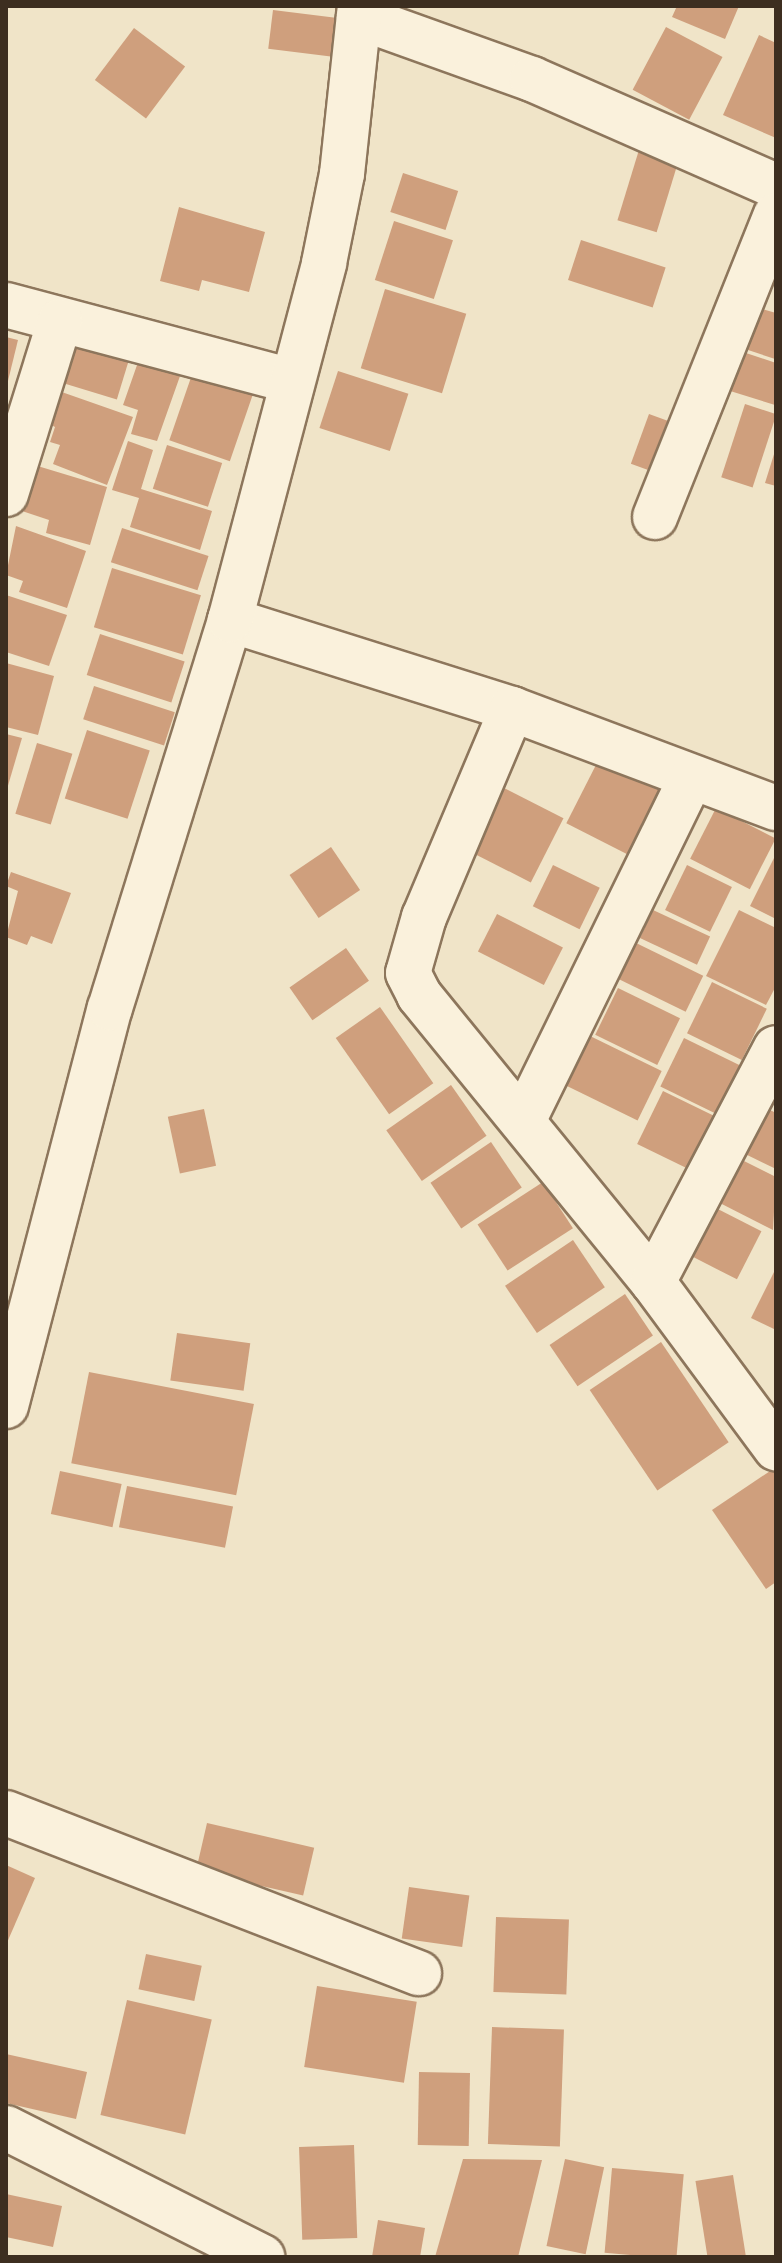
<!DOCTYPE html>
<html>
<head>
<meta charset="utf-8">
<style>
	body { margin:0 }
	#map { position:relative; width:782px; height:2263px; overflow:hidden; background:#f0e4c8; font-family:Georgia,serif }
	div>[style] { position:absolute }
	.building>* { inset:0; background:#cf9f7d; transform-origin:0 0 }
	.roads { filter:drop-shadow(2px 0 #8d765c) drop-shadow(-2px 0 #8d765c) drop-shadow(0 2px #8d765c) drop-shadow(0 -2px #8d765c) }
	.minor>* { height:44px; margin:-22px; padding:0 22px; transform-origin:22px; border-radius:22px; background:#faf1dc }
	span { translate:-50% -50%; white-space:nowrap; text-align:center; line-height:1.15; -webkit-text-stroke:6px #f7eed8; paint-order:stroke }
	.frame { position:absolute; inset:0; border:8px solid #3d2e20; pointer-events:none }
</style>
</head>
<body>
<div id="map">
	<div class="building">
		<i style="clip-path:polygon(677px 6px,739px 6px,725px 39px,672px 17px)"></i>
		<i style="left:273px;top:10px;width:63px;height:39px;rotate:7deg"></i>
		<i style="left:666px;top:27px;width:64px;height:71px;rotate:28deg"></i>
		<i style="left:134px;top:28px;width:64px;height:65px;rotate:37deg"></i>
		<i style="clip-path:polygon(759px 35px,776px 43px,776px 138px,723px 115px)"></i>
		<i style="left:642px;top:140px;width:41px;height:84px;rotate:17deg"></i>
		<i style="left:403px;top:173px;width:58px;height:41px;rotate:18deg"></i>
		<i style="clip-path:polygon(179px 207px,265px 232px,249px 292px,202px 280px,199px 291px,160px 281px)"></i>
		<i style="left:394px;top:221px;width:62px;height:62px;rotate:18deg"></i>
		<i style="left:581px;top:240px;width:89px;height:42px;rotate:18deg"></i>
		<i style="left:385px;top:289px;width:85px;height:83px;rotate:17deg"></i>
		<i style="clip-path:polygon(752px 306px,776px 313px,775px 359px,739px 347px)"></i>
		<i style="left:81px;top:332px;width:54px;height:54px;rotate:17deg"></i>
		<i style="clip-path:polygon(6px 337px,18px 340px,7px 385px,6px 385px)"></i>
		<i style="clip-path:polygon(143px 348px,185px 362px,157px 441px,131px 434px,138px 410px,123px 405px)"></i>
		<i style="clip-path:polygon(740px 351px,776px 363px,775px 405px,727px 390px)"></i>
		<i style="left:197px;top:360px;width:64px;height:85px;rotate:19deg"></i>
		<i style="left:338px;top:371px;width:74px;height:60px;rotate:18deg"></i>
		<i style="clip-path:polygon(56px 390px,133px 417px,107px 485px,53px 464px,60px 445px,50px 442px,55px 427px,42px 420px)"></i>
		<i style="left:745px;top:404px;width:33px;height:77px;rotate:18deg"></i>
		<i style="left:649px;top:414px;width:30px;height:53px;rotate:20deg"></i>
		<i style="clip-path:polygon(128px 441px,153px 450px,141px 489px,212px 511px,200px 550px,130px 527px,139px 498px,112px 490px)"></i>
		<i style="left:167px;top:445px;width:58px;height:46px;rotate:18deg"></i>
		<i style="clip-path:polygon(775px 451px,776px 451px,776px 486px,765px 483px)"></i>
		<i style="clip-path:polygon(31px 464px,107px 487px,90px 545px,46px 533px,49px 520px,16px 509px)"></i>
		<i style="clip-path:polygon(16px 526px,86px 551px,67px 608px,19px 592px,23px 581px,6px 575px)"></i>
		<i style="left:122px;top:528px;width:91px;height:36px;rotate:18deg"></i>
		<i style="left:112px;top:568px;width:93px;height:62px;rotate:17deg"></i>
		<i style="clip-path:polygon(6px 595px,67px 615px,49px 666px,6px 652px)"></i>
		<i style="left:100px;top:634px;width:89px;height:43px;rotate:18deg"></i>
		<i style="clip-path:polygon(6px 663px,54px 676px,38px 735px,6px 727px)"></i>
		<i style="left:94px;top:686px;width:85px;height:35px;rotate:18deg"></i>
		<i style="left:87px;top:730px;width:66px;height:72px;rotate:18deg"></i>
		<i style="clip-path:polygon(6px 734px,22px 738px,7px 789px,6px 789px)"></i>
		<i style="left:37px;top:743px;width:37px;height:74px;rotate:17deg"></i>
		<i style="left:599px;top:759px;width:80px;height:72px;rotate:27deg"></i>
		<i style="left:502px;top:787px;width:69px;height:72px;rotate:27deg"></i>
		<i style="left:716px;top:808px;width:67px;height:57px;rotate:27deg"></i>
		<i style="left:331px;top:847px;width:52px;height:50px;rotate:56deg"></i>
		<i style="clip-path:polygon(776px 854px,776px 919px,750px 906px)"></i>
		<i style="left:553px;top:865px;width:52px;height:46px;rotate:26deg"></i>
		<i style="left:687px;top:865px;width:50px;height:50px;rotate:26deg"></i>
		<i style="clip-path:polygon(11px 872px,71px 893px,52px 944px,31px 936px,27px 945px,6px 937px,18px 891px,6px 886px)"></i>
		<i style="left:653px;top:910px;width:63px;height:31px;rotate:25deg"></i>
		<i style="clip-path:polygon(739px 910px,776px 928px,776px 986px,766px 1005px,706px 976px)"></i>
		<i style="left:497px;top:914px;width:74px;height:42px;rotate:27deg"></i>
		<i style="left:634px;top:942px;width:77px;height:40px;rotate:26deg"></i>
		<i style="left:346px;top:948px;width:40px;height:69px;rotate:55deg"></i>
		<i style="left:712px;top:982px;width:61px;height:57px;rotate:26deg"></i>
		<i style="left:618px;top:988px;width:69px;height:52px;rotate:26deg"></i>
		<i style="left:380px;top:1007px;width:93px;height:54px;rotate:55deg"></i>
		<i style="left:588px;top:1035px;width:82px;height:55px;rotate:26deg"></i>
		<i style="left:684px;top:1038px;width:66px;height:54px;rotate:26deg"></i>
		<i style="left:451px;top:1085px;width:62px;height:79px;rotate:55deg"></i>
		<i style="left:663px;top:1091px;width:60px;height:59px;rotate:26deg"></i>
		<i style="clip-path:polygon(758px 1104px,776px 1113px,776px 1169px,735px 1149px)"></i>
		<i style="left:204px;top:1109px;width:58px;height:37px;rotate:78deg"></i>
		<i style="left:491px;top:1142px;width:55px;height:73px;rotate:56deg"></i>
		<i style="clip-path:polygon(734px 1156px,776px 1177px,773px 1230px,712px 1199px)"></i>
		<i style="left:543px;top:1182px;width:55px;height:78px;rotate:57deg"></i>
		<i style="left:708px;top:1204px;width:60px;height:54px;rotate:27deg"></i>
		<i style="left:573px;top:1240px;width:57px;height:82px;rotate:56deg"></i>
		<i style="clip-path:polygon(776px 1268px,776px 1330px,751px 1318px)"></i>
		<i style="left:625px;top:1294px;width:50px;height:91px;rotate:56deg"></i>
		<i style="left:177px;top:1333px;width:74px;height:48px;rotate:8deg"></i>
		<i style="left:661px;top:1342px;width:121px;height:86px;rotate:56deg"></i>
		<i style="left:89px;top:1372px;width:168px;height:93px;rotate:11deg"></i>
		<i style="clip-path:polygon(776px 1467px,776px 1582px,766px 1589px,712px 1510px)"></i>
		<i style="left:60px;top:1471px;width:63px;height:44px;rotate:12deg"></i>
		<i style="left:127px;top:1486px;width:108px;height:42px;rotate:11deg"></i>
		<i style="left:207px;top:1823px;width:110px;height:49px;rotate:13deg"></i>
		<i style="clip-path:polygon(6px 1865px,35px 1878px,6px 1945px)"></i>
		<i style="left:409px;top:1887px;width:61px;height:52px;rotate:8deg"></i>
		<i style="left:496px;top:1917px;width:73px;height:75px;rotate:2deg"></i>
		<i style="left:146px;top:1954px;width:57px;height:36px;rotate:12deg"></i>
		<i style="left:317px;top:1986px;width:101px;height:82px;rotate:9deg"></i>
		<i style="left:127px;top:2000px;width:87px;height:118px;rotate:13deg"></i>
		<i style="left:492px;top:2027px;width:72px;height:117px;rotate:2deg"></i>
		<i style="clip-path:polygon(6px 2054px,87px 2072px,76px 2119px,6px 2103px)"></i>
		<i style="left:419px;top:2072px;width:51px;height:73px;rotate:1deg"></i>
		<i style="left:354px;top:2145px;width:93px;height:55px;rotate:88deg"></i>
		<i style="clip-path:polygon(463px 2159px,542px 2160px,518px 2257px,435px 2257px)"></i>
		<i style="left:565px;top:2159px;width:40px;height:89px;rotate:12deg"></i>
		<i style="left:612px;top:2168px;width:72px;height:85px;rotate:5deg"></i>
		<i style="left:733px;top:2175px;width:83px;height:38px;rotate:81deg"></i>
		<i style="clip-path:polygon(6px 2194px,62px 2206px,53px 2247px,6px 2237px)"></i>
		<i style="clip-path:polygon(378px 2220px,425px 2228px,420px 2257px,372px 2257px)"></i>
	</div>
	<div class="roads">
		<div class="minor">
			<i style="left:359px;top:17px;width:184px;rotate:19.7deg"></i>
			<i style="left:532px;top:79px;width:266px;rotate:23.7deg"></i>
			<i style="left:6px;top:305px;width:296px;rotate:14.9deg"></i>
			<i style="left:6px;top:494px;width:181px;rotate:-72.7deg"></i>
			<i style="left:655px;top:517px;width:325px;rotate:-68.2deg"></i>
			<i style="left:230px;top:620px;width:296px;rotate:17.5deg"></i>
			<i style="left:512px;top:709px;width:282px;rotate:20.6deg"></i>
			<i style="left:512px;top:709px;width:226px;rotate:112.9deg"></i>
			<i style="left:424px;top:917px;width:58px;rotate:105.9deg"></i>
			<i style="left:408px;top:973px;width:25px;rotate:63deg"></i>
			<i style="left:419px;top:995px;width:370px;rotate:50.8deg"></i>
			<i style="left:653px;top:1282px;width:207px;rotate:53.5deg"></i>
			<i style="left:524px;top:1119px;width:377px;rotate:-63.9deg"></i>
			<i style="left:653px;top:1282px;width:264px;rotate:-62.3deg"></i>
			<i style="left:6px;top:1406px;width:411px;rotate:-75.4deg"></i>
			<i style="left:110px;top:1008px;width:406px;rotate:-72.8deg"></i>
			<i style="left:230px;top:620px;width:369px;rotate:-75.2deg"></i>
			<i style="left:324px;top:263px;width:91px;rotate:-78.6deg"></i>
			<i style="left:342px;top:174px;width:169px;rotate:-83.9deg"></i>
			<i style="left:6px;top:1813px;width:443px;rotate:21.2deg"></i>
			<i style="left:6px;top:2128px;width:287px;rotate:26.7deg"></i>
		</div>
	</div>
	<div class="frame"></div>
</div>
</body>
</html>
